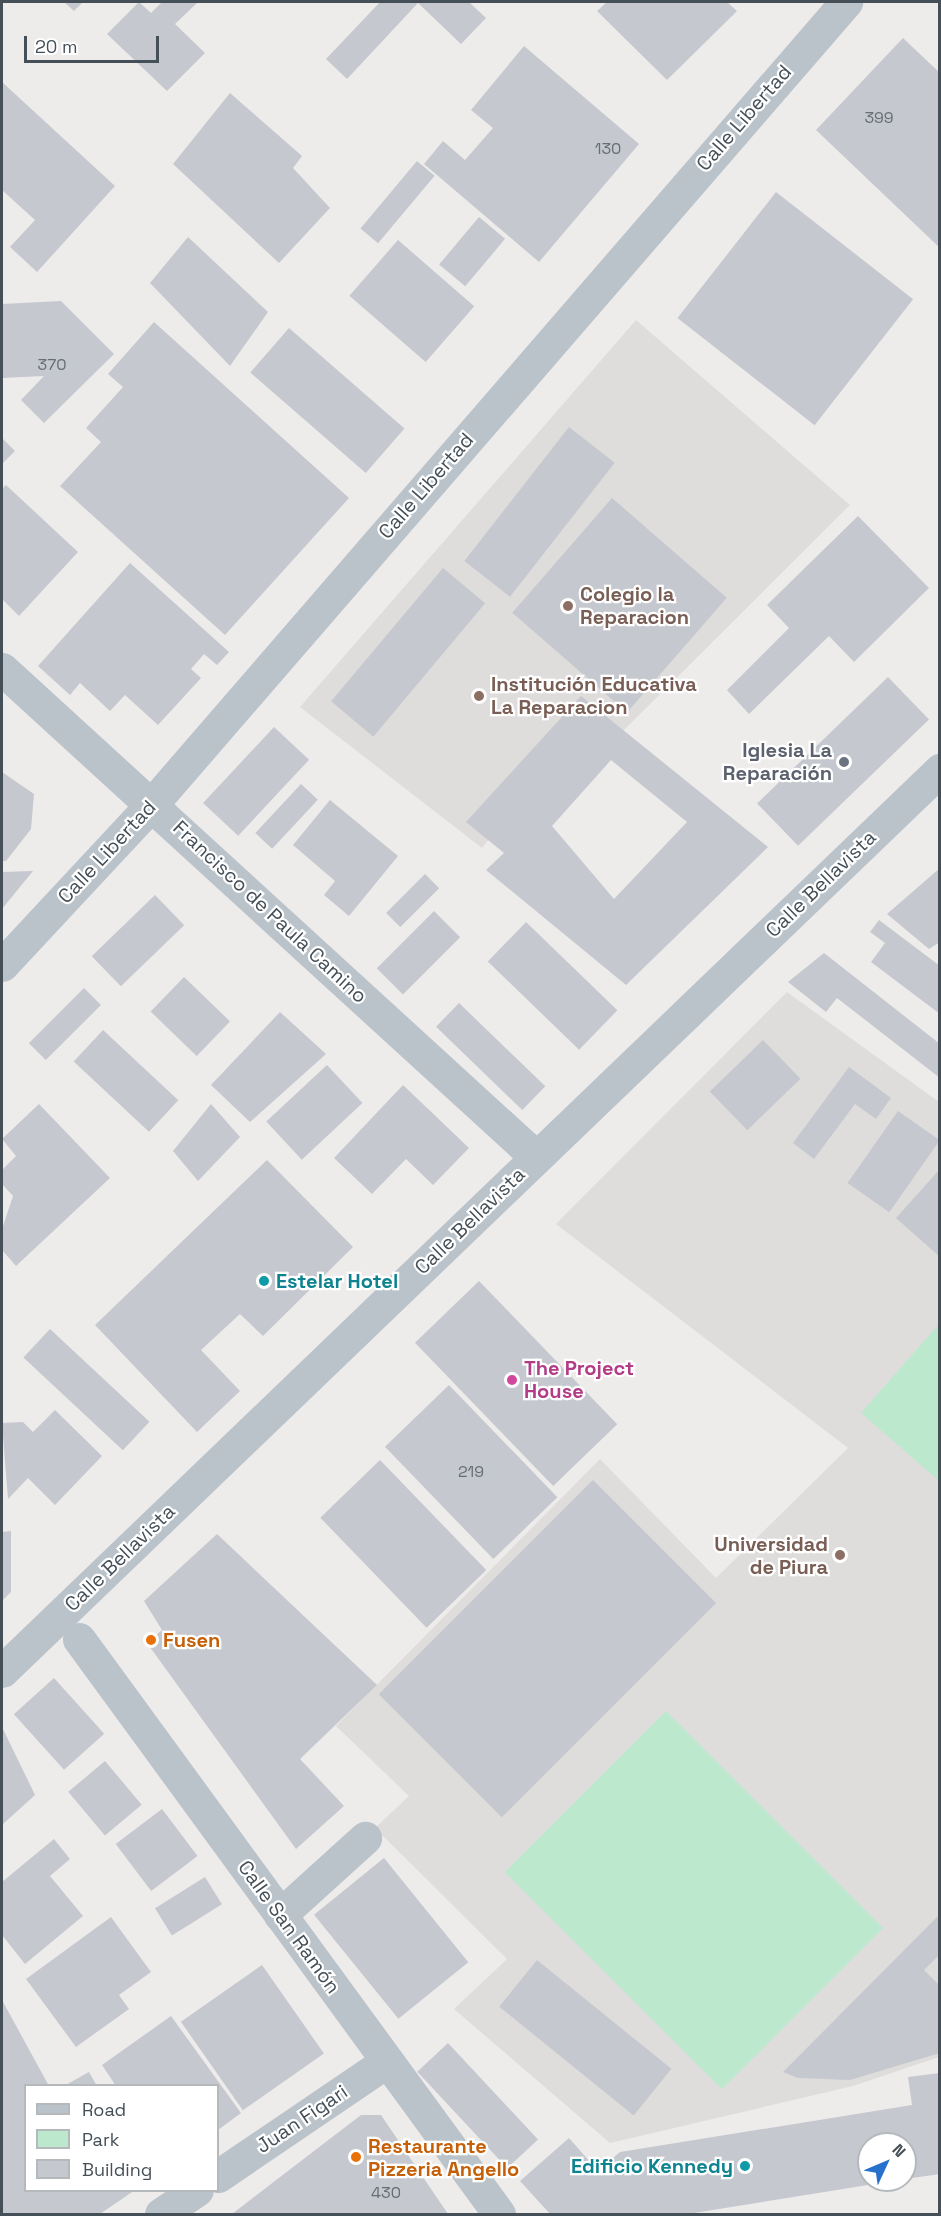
<!DOCTYPE html>
<html>
<head>
<meta charset="utf-8">
<style>
	body { margin:0 }
	#map { position:relative; width:941px; height:2216px; overflow:hidden; background:#eeebeb; font-family:"Space Grotesk",sans-serif }
	div>[style] { position:absolute }
	.education>* { inset:0; background:#dfdcdc }
	.green>* { inset:0; background:#bce9cd; transform-origin:0 0 }
	.building>* { inset:0; background:#c5c8ce; transform-origin:0 0 }
	.minor>* { height:33px; margin:-16.5px; padding:0 16.5px; transform-origin:16.5px; border-radius:16.5px; background:#bac3ca }
	.dots>* { width:16px; height:16px; translate:-50% -50%; box-sizing:border-box; border:3px solid #fff; border-radius:50% }
	span { translate:-50% -50%; white-space:nowrap; text-align:center; line-height:1.15; -webkit-text-stroke:4.5px #fff; paint-order:stroke }
	.number-label { font-size:16px; color:#656d75 }
	.number-label span { -webkit-text-stroke-width:0 }
	.street-label { font-size:20px; color:#454f57 }
	.education-label { font-size:20px; color:#785e54; font-weight:700 }
	.left { translate:0 -50%; text-align:left }
	.right { translate:-100% -50%; text-align:right }
	.worship-label { font-size:20px; color:#5b616d; font-weight:700 }
	.culture-label { font-size:20px; color:#0d838f; font-weight:700 }
	.hotel-label { font-size:20px; color:#b23c85; font-weight:700 }
	.food-label { font-size:20px; color:#c56008; font-weight:700 }
	.frame { position:absolute; inset:0; border:3px solid #454f57; pointer-events:none }
	.legend { position:absolute; left:24px; top:2084px; width:195px; height:108px; box-sizing:border-box; background:#fff; border:2px solid #b5b9bc; margin:0; padding:8px 10px; list-style:none; font-size:18px; color:#454f57 }
	.legend li { display:flex; align-items:center; gap:12px; height:30px }
	.legend b { width:30px; border:2px solid #b5b9bc }
	.north { position:absolute; left:857px; top:2132px; width:60px; height:60px; box-sizing:border-box; background:#fff; border:2px solid #b5b9bc; border-radius:50%; rotate:46deg; font-size:16px; font-weight:700; line-height:24px; text-align:center; color:#454f57 }
	.north::after { content:''; display:block; margin:auto; width:21px; height:27px; background:#2771cc; clip-path:polygon(50% 0,100% 100%,50% 72%,0 100%) }
	.scale { position:absolute; left:24px; top:36px; width:135px; height:27px; box-sizing:border-box; border:3px solid #454f57; border-top:0; padding-left:8px; font-size:18px; line-height:21px; white-space:nowrap; color:#454f57; -webkit-text-stroke:4px #fff; paint-order:stroke }
</style>
</head>
<body>
<div id="map">
	<div class="education">
		<i style="clip-path:polygon(636px 320px,850px 505px,620px 734px,591px 710px,482px 848px,300px 707px)"></i>
		<i style="clip-path:polygon(787px 992px,939px 1102px,939px 2057px,853px 2086px,610px 2143px,454px 2009px,507px 1959px,375px 1828px,409px 1796px,336px 1726px,600px 1459px,716px 1578px,848px 1448px,556px 1224px)"></i>
	</div>
	<div class="green">
		<i style="clip-path:polygon(939px 1324px,939px 1481px,861px 1413px)"></i>
		<i style="left:666px;top:1711px;width:307px;height:228px;rotate:45deg"></i>
	</div>
	<div class="building">
		<i style="clip-path:polygon(64px 2px,83px 2px,74px 11px)"></i>
		<i style="clip-path:polygon(139px 2px,151px 13px,162px 2px,198px 2px,175px 24px,205px 53px,167px 91px,107px 34px)"></i>
		<i style="clip-path:polygon(380px 2px,469px 2px,486px 18px,461px 44px,418px 3px,347px 79px,326px 59px)"></i>
		<i style="clip-path:polygon(607px 2px,727px 2px,737px 11px,667px 80px,597px 11px)"></i>
		<i style="clip-path:polygon(903px 38px,940px 73px,940px 248px,816px 130px)"></i>
		<i style="clip-path:polygon(524px 46px,639px 144px,539px 262px,424px 164px,443px 141px,465px 160px,493px 128px,471px 110px)"></i>
		<i style="clip-path:polygon(2px 82px,115px 186px,37px 272px,10px 247px,35px 220px,2px 190px)"></i>
		<i style="clip-path:polygon(230px 93px,302px 156px,293px 168px,330px 208px,279px 263px,173px 164px)"></i>
		<i style="left:417px;top:161px;width:23px;height:88px;rotate:40deg"></i>
		<i style="left:776px;top:192px;width:174px;height:160px;rotate:38deg"></i>
		<i style="left:479px;top:217px;width:34px;height:62px;rotate:40deg"></i>
		<i style="clip-path:polygon(188px 237px,268px 312px,230px 366px,150px 283px)"></i>
		<i style="left:398px;top:240px;width:101px;height:74px;rotate:41deg"></i>
		<i style="clip-path:polygon(61px 301px,114px 354px,44px 423px,21px 400px,44px 376px,2px 378px,2px 304px)"></i>
		<i style="clip-path:polygon(154px 322px,349px 498px,225px 635px,60px 486px,101px 442px,86px 428px,123px 387px,108px 374px)"></i>
		<i style="left:289px;top:328px;width:153px;height:59px;rotate:41deg"></i>
		<i style="left:569px;top:427px;width:58px;height:170px;rotate:38deg"></i>
		<i style="clip-path:polygon(2px 438px,15px 451px,2px 464px)"></i>
		<i style="clip-path:polygon(6px 485px,78px 552px,19px 616px,2px 599px,2px 489px)"></i>
		<i style="left:612px;top:498px;width:152px;height:152px;rotate:41deg"></i>
		<i style="clip-path:polygon(858px 516px,929px 588px,854px 662px,829px 636px,749px 714px,727px 690px,789px 628px,767px 605px)"></i>
		<i style="clip-path:polygon(130px 563px,229px 652px,217px 665px,204px 654px,191px 669px,201px 678px,158px 725px,125px 695px,110px 711px,80px 683px,70px 695px,38px 666px)"></i>
		<i style="left:443px;top:568px;width:55px;height:174px;rotate:40deg"></i>
		<i style="left:888px;top:677px;width:59px;height:182px;rotate:46deg"></i>
		<i style="clip-path:polygon(evenodd,581px 696px,768px 847px,626px 985px,486px 870px,504px 853px,466px 822px,581px 696px,611px 760px,687px 822px,614px 899px,552px 826px,611px 760px)"></i>
		<i style="left:274px;top:727px;width:48px;height:104px;rotate:43deg"></i>
		<i style="clip-path:polygon(2px 772px,34px 794px,31px 829px,6px 861px,2px 861px)"></i>
		<i style="left:301px;top:784px;width:23px;height:67px;rotate:43deg"></i>
		<i style="clip-path:polygon(330px 800px,398px 856px,349px 916px,324px 895px,335px 881px,293px 845px)"></i>
		<i style="clip-path:polygon(940px 868px,940px 942px,929px 949px,887px 914px)"></i>
		<i style="clip-path:polygon(33px 871px,2px 909px,2px 872px)"></i>
		<i style="left:425px;top:874px;width:20px;height:55px;rotate:45deg"></i>
		<i style="left:155px;top:895px;width:42px;height:88px;rotate:46deg"></i>
		<i style="left:434px;top:911px;width:37px;height:81px;rotate:45deg"></i>
		<i style="clip-path:polygon(879px 920px,940px 966px,940px 1014px,871px 962px,885px 943px,870px 932px)"></i>
		<i style="left:526px;top:922px;width:127px;height:55px;rotate:44deg"></i>
		<i style="clip-path:polygon(824px 953px,940px 1044px,940px 1078px,837px 998px,826px 1012px,788px 982px)"></i>
		<i style="left:184px;top:977px;width:64px;height:48px;rotate:44deg"></i>
		<i style="left:84px;top:988px;width:24px;height:78px;rotate:45deg"></i>
		<i style="left:459px;top:1003px;width:120px;height:33px;rotate:44deg"></i>
		<i style="clip-path:polygon(280px 1012px,326px 1054px,250px 1122px,211px 1085px)"></i>
		<i style="left:103px;top:1030px;width:103px;height:43px;rotate:43deg"></i>
		<i style="left:763px;top:1040px;width:54px;height:74px;rotate:46deg"></i>
		<i style="left:327px;top:1065px;width:52px;height:83px;rotate:47deg"></i>
		<i style="clip-path:polygon(849px 1067px,891px 1098px,876px 1119px,855px 1104px,814px 1159px,793px 1143px)"></i>
		<i style="clip-path:polygon(403px 1085px,469px 1148px,433px 1185px,406px 1159px,372px 1194px,334px 1158px)"></i>
		<i style="clip-path:polygon(39px 1104px,110px 1178px,16px 1266px,2px 1250px,2px 1229px,13px 1196px,2px 1184px,2px 1170px,16px 1156px,2px 1139px)"></i>
		<i style="clip-path:polygon(211px 1104px,240px 1137px,198px 1181px,173px 1151px)"></i>
		<i style="left:898px;top:1111px;width:51px;height:88px;rotate:35deg"></i>
		<i style="clip-path:polygon(267px 1160px,353px 1247px,263px 1336px,240px 1314px,201px 1350px,240px 1391px,197px 1432px,95px 1325px)"></i>
		<i style="clip-path:polygon(940px 1169px,940px 1257px,896px 1218px)"></i>
		<i style="left:479px;top:1281px;width:199px;height:89px;rotate:46deg"></i>
		<i style="left:50px;top:1329px;width:136px;height:39px;rotate:43deg"></i>
		<i style="left:449px;top:1385px;width:156px;height:89px;rotate:46deg"></i>
		<i style="clip-path:polygon(55px 1410px,102px 1456px,55px 1505px,28px 1478px,8px 1499px,2px 1423px,23px 1422px,33px 1432px)"></i>
		<i style="left:380px;top:1460px;width:153px;height:83px;rotate:46deg"></i>
		<i style="left:593px;top:1480px;width:174px;height:303px;rotate:45deg"></i>
		<i style="clip-path:polygon(11px 1531px,11px 1592px,2px 1601px,2px 1532px)"></i>
		<i style="clip-path:polygon(217px 1534px,377px 1685px,300px 1759px,344px 1806px,296px 1849px,147px 1643px,162px 1630px,144px 1601px)"></i>
		<i style="left:54px;top:1678px;width:75px;height:54px;rotate:48deg"></i>
		<i style="clip-path:polygon(2px 1727px,35px 1795px,2px 1825px)"></i>
		<i style="left:105px;top:1761px;width:57px;height:48px;rotate:50deg"></i>
		<i style="left:162px;top:1809px;width:59px;height:58px;rotate:53deg"></i>
		<i style="clip-path:polygon(54px 1839px,70px 1859px,50px 1876px,83px 1916px,25px 1964px,2px 1935px,2px 1882px)"></i>
		<i style="left:384px;top:1858px;width:134px;height:90px;rotate:51deg"></i>
		<i style="left:205px;top:1877px;width:32px;height:59px;rotate:58deg"></i>
		<i style="clip-path:polygon(940px 1914px,940px 1954px,924px 1970px,940px 1986px,940px 2053px,850px 2080px,798px 2078px,783px 2072px)"></i>
		<i style="clip-path:polygon(111px 1917px,151px 1972px,119px 1995px,129px 2009px,76px 2047px,26px 1979px)"></i>
		<i style="left:537px;top:1960px;width:173px;height:60px;rotate:39deg"></i>
		<i style="left:262px;top:1965px;width:108px;height:99px;rotate:55deg"></i>
		<i style="clip-path:polygon(2px 2000px,49px 2086px,26px 2086px,26px 2190px,135px 2190px,100px 2214px,2px 2214px)"></i>
		<i style="clip-path:polygon(171px 2016px,241px 2113px,218px 2130px,218px 2086px,116px 2086px,102px 2065px)"></i>
		<i style="left:448px;top:2043px;width:132px;height:42px;rotate:47deg"></i>
		<i style="clip-path:polygon(89px 2072px,97px 2086px,64px 2086px)"></i>
		<i style="clip-path:polygon(940px 2073px,940px 2174px,905px 2179px,905px 2144px,869px 2144px,869px 2180px,893px 2181px,688px 2214px,550px 2214px,520px 2181px,569px 2138px,598px 2171px,620px 2152px,912px 2105px,908px 2077px)"></i>
		<i style="clip-path:polygon(361px 2115px,381px 2115px,448px 2214px,232px 2214px)"></i>
	</div>
	<div class="minor">
		<i style="left:2px;top:669px;width:723px;rotate:42.42deg"></i>
		<i style="left:2px;top:965px;width:220px;rotate:-47deg"></i>
		<i style="left:152px;top:804px;width:1061px;rotate:-49.13deg"></i>
		<i style="left:79px;top:1639px;width:712px;rotate:53.85deg"></i>
		<i style="left:2px;top:1671px;width:1301px;rotate:-43.85deg"></i>
		<i style="left:280px;top:1915px;width:115px;rotate:-42.2deg"></i>
		<i style="left:218px;top:2176px;width:204px;rotate:-34.2deg"></i>
		<i style="left:161px;top:2214px;width:43px;rotate:-33.7deg"></i>
	</div>
	<div class="dots">
		<i style="left:568px;top:606px;background:#8d6e63"></i>
		<i style="left:479px;top:696px;background:#8d6e63"></i>
		<i style="left:844px;top:762px;background:#6b7280"></i>
		<i style="left:264px;top:1281px;background:#0f9aa8"></i>
		<i style="left:512px;top:1380px;background:#d1479c"></i>
		<i style="left:840px;top:1555px;background:#8d6e63"></i>
		<i style="left:151px;top:1640px;background:#e8710a"></i>
		<i style="left:356px;top:2157px;background:#e8710a"></i>
		<i style="left:745px;top:2166px;background:#0f9aa8"></i>
	</div>
	<div class="number-label">
		<span style="left:879px;top:118px">399</span>
		<span style="left:608px;top:149px">130</span>
		<span style="left:52px;top:365px">370</span>
		<span style="left:471px;top:1472px">219</span>
		<span style="left:386px;top:2193px">430</span>
	</div>
	<div class="street-label">
		<span style="left:744px;top:118px;rotate:-49deg">Calle Libertad</span>
		<span style="left:426px;top:486px;rotate:-49deg">Calle Libertad</span>
		<span style="left:107px;top:852px;rotate:-47deg">Calle Libertad</span>
		<span style="left:821px;top:884px;rotate:-44deg">Calle Bellavista</span>
		<span style="left:270px;top:912px;rotate:43deg">Francisco de Paula Camino</span>
		<span style="left:470px;top:1221px;rotate:-44deg">Calle Bellavista</span>
		<span style="left:120px;top:1558px;rotate:-44deg">Calle Bellavista</span>
		<span style="left:289px;top:1927px;rotate:54deg">Calle San Ramón</span>
		<span style="left:302px;top:2119px;rotate:-34deg">Juan Figari</span>
	</div>
	<div class="education-label">
		<span class="left" style="left:580px;top:606px">Colegio la<br>Reparacion</span>
		<span class="left" style="left:491px;top:696px">Institución Educativa<br>La Reparacion</span>
		<span class="right" style="left:828px;top:1556px">Universidad<br>de Piura</span>
	</div>
	<div class="worship-label">
		<span class="right" style="left:832px;top:762px">Iglesia La<br>Reparación</span>
	</div>
	<div class="culture-label">
		<span class="left" style="left:276px;top:1281px">Estelar Hotel</span>
		<span class="right" style="left:733px;top:2166px">Edificio Kennedy</span>
	</div>
	<div class="hotel-label">
		<span class="left" style="left:524px;top:1380px">The Project<br>House</span>
	</div>
	<div class="food-label">
		<span class="left" style="left:163px;top:1640px">Fusen</span>
		<span class="left" style="left:368px;top:2158px">Restaurante<br>Pizzeria Angello</span>
	</div>
	<div class="frame"></div>
	<ul class="legend">
	<li><b style="height:8px;background:#bac3ca"></b>Road</li>
	<li><b style="height:16px;background:#bce9cd"></b>Park</li>
	<li><b style="height:16px;background:#c5c8ce"></b>Building</li>
	</ul>
	<div class="north">N</div>
	<div class="scale">20 m</div>
</div>
</body>
</html>
